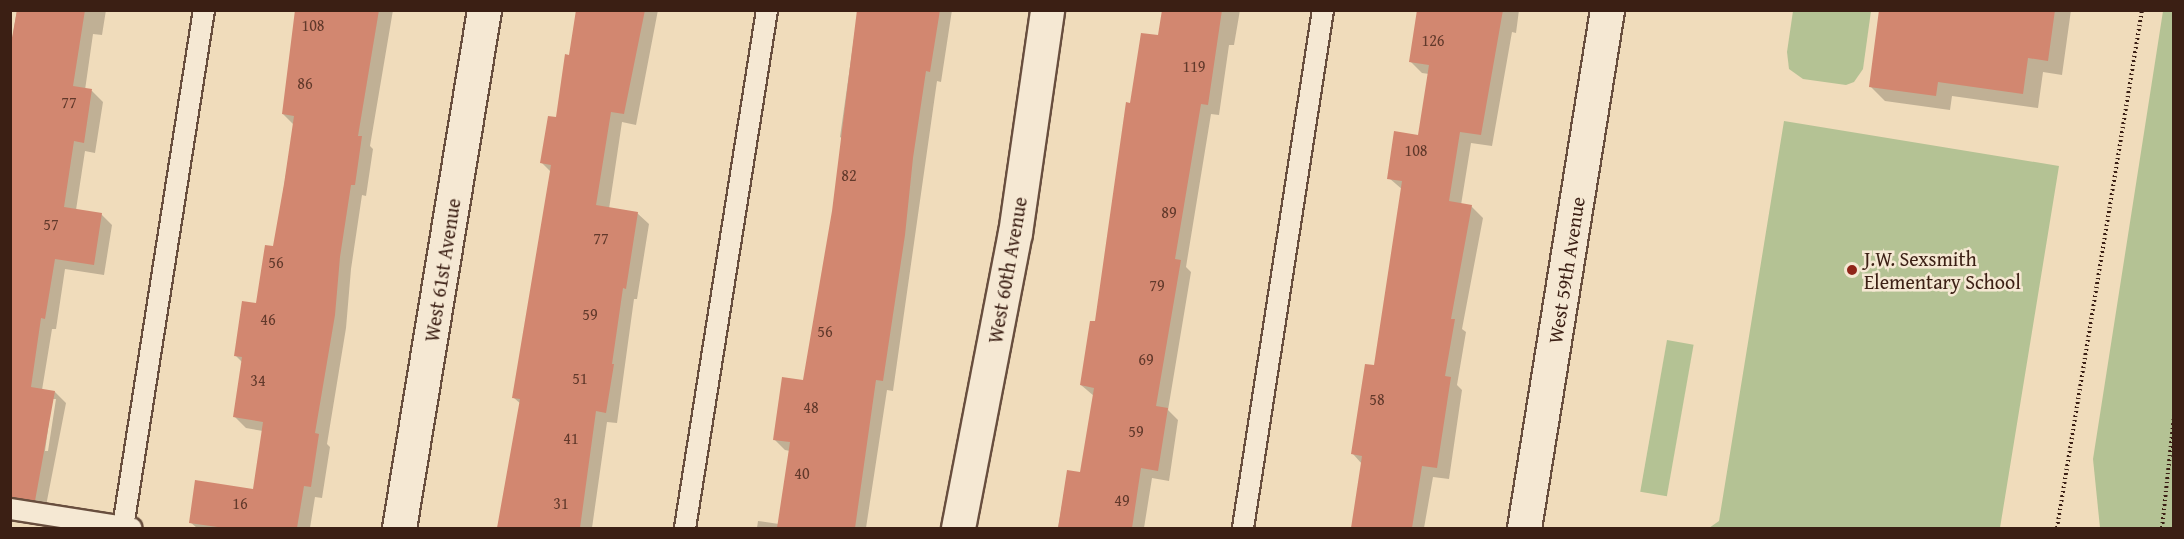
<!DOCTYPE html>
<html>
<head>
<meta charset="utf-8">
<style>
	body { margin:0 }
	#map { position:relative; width:2184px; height:539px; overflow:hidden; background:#f0dcbb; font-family:"Gentium Book Plus",serif }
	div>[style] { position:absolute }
	.green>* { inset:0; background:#b4c294; transform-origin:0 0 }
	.shadow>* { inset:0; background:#0003 }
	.building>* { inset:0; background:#d28770 }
	.path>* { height:4px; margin-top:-2px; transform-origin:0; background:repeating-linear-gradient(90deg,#3b1f14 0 1.5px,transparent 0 4.5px) }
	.roads { filter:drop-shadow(2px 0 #684e3e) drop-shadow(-2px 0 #684e3e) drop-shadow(0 2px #684e3e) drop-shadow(0 -2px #684e3e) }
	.lane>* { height:20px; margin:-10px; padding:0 10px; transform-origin:10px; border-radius:10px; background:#f5e8d3 }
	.street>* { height:33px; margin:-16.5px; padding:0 16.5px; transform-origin:16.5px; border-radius:16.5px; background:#f5e8d3 }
	.dots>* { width:16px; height:16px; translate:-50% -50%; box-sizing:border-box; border:3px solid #f5e8d3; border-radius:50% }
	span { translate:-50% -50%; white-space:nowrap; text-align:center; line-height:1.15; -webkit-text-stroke:5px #f5e8d3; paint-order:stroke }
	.number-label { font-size:16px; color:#61392b }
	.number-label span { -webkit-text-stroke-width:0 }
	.poi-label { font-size:20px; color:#3b1f14 }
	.left { translate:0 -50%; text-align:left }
	.street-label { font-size:20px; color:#3b1f14 }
	.frame { position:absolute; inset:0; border:12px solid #3b1f14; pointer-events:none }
</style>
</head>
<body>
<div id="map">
	<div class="green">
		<i style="clip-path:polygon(1793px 11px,1871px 11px,1863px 69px,1854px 82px,1846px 85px,1803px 79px,1789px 69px,1787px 52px)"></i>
		<i style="clip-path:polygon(2163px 11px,2174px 11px,2173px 528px,2100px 528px,2093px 459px)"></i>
		<i style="clip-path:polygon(1784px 121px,2059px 166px,2000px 528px,1709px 528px,1719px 521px)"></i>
		<i style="left:1667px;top:340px;width:27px;height:154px;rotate:10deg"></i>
	</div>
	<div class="shadow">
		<i style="clip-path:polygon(evenodd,17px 10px,106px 10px,102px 35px,93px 34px,85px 90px,92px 91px,103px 102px,95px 153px,85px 151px,76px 210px,101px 214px,112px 225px,104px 275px,65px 269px,56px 329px,52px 329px,42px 390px,55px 392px,66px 403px,45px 511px,10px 507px,10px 52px,17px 10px,52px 399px,56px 399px,48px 451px,45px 451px,52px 399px)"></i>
		<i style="clip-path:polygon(297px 10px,393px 10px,370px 146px,373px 149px,366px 196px,362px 195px,351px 269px,346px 328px,327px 444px,330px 447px,322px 498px,315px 497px,310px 528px,197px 528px,190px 522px,254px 490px,263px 431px,246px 428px,235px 417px,243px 363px,235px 355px,258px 305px,274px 248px,294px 125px,283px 114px)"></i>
		<i style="clip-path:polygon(579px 10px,658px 10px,636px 125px,622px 122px,609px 209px,637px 213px,649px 224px,637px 299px,634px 299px,617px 423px,607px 422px,592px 528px,501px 528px,498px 526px,521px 404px,514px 398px,552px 173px,542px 163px,557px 119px)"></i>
		<i style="clip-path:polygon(858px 10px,952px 10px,941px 82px,937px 81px,893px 391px,887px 390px,866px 528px,757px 528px,758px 521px,779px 524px,790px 451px,785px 450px,774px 439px,805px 382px,833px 212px,843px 139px,840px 137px)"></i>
		<i style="clip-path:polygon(1163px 10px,1240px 10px,1234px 45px,1229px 45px,1219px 115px,1211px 114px,1186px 267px,1191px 272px,1168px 410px,1178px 420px,1169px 481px,1152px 478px,1144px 528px,1058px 528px,1068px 471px,1081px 474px,1094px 396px,1081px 385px,1096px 323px,1131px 105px,1159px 37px)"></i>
		<i style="clip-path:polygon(1419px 10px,1519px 10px,1516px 33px,1512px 32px,1492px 146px,1471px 143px,1461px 205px,1471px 206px,1483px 218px,1462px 329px,1466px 332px,1457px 385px,1462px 390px,1449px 479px,1433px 477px,1424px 528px,1352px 528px,1362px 464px,1353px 454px,1375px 367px,1403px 190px,1389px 178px,1420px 137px,1429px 74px,1422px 73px,1410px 61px)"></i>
		<i style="clip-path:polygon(1881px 10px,2071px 10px,2062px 75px,2043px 72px,2038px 108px,1952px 96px,1950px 110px,1885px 101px,1871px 87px)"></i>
	</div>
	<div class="building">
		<i style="clip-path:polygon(17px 10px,85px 10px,73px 86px,92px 89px,84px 143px,74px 141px,64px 207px,102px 213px,94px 265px,55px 259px,45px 319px,41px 318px,31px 387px,55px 391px,35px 501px,10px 497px,10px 49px)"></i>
		<i style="clip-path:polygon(295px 10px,379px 10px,358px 136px,362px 136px,355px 185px,351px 185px,340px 257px,335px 315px,315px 433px,319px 434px,311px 487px,304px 486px,297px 528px,225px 528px,189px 523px,195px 480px,253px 489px,263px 422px,233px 417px,242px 357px,234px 356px,242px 301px,256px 303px,265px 245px,273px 246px,284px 184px,294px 116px,282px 114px)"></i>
		<i style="clip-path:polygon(576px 10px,645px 10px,624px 114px,611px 112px,596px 205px,638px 212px,626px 289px,623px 288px,612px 364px,614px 364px,606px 413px,596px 411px,580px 528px,497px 528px,520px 399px,512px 398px,551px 165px,540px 163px,548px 116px,556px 117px,565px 54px,569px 55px)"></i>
		<i style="clip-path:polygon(857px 10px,940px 10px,930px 72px,926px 71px,913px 158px,905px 235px,883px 381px,876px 380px,855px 528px,777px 528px,790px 442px,773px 440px,782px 377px,803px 380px,832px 211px)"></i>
		<i style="clip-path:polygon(1162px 10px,1222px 10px,1208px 105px,1201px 104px,1175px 259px,1181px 260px,1156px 406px,1168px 408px,1158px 471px,1141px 468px,1132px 528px,1058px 528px,1067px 470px,1080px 472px,1094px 388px,1080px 385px,1090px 321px,1095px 321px,1126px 102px,1130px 103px,1141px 33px,1158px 35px)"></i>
		<i style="clip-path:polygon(1417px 10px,1503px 10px,1481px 135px,1460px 132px,1449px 201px,1472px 205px,1451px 319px,1455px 319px,1445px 376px,1451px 377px,1437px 468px,1422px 466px,1412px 528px,1351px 528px,1362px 456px,1351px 454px,1365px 364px,1374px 365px,1402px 181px,1387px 179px,1394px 131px,1418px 135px,1429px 65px,1409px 62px)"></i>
		<i style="clip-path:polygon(1879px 10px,2055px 10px,2048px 61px,2028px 58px,2023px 94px,1938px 82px,1936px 96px,1869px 87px)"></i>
	</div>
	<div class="path">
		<i style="left:2057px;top:528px;width:525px;rotate:-80.68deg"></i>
		<i style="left:2162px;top:528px;width:114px;rotate:-83.9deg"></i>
	</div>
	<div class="roads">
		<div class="lane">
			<i style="left:10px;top:509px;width:123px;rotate:8.9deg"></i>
			<i style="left:123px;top:527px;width:523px;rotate:-81.1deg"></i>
			<i style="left:685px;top:528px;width:524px;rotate:-81deg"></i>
			<i style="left:1243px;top:528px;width:524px;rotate:-81.22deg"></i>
		</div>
		<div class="street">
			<i style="left:399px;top:528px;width:525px;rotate:-80.68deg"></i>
			<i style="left:958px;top:528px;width:300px;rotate:-79.1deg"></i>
			<i style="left:1015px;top:233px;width:225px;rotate:-81.8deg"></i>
			<i style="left:1524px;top:528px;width:525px;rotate:-80.9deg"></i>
		</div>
	</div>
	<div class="dots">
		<i style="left:1852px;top:270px;background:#8f2418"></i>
	</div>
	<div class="number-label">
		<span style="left:313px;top:25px">108</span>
		<span style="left:1433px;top:40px">126</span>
		<span style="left:1194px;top:66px">119</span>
		<span style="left:305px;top:83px">86</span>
		<span style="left:69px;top:102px">77</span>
		<span style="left:1416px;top:150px">108</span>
		<span style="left:849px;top:175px">82</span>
		<span style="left:1169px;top:212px">89</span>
		<span style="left:51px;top:224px">57</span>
		<span style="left:601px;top:238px">77</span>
		<span style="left:276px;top:262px">56</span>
		<span style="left:1157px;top:285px">79</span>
		<span style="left:590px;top:314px">59</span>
		<span style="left:268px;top:319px">46</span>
		<span style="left:825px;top:331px">56</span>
		<span style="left:1146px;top:359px">69</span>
		<span style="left:580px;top:378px">51</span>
		<span style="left:258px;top:380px">34</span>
		<span style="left:1377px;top:399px">58</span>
		<span style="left:811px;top:407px">48</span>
		<span style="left:1136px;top:431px">59</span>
		<span style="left:571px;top:438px">41</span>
		<span style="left:802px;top:473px">40</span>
		<span style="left:1122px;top:500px">49</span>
		<span style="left:240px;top:503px">16</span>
		<span style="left:561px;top:503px">31</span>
	</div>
	<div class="poi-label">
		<span class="left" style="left:1864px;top:270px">J.W. Sexsmith<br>Elementary School</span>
	</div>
	<div class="street-label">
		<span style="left:442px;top:270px;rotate:-81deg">West 61st Avenue</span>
		<span style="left:1007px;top:270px;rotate:-80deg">West 60th Avenue</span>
		<span style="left:1566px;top:270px;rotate:-81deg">West 59th Avenue</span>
	</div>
	<div class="frame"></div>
</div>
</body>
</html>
